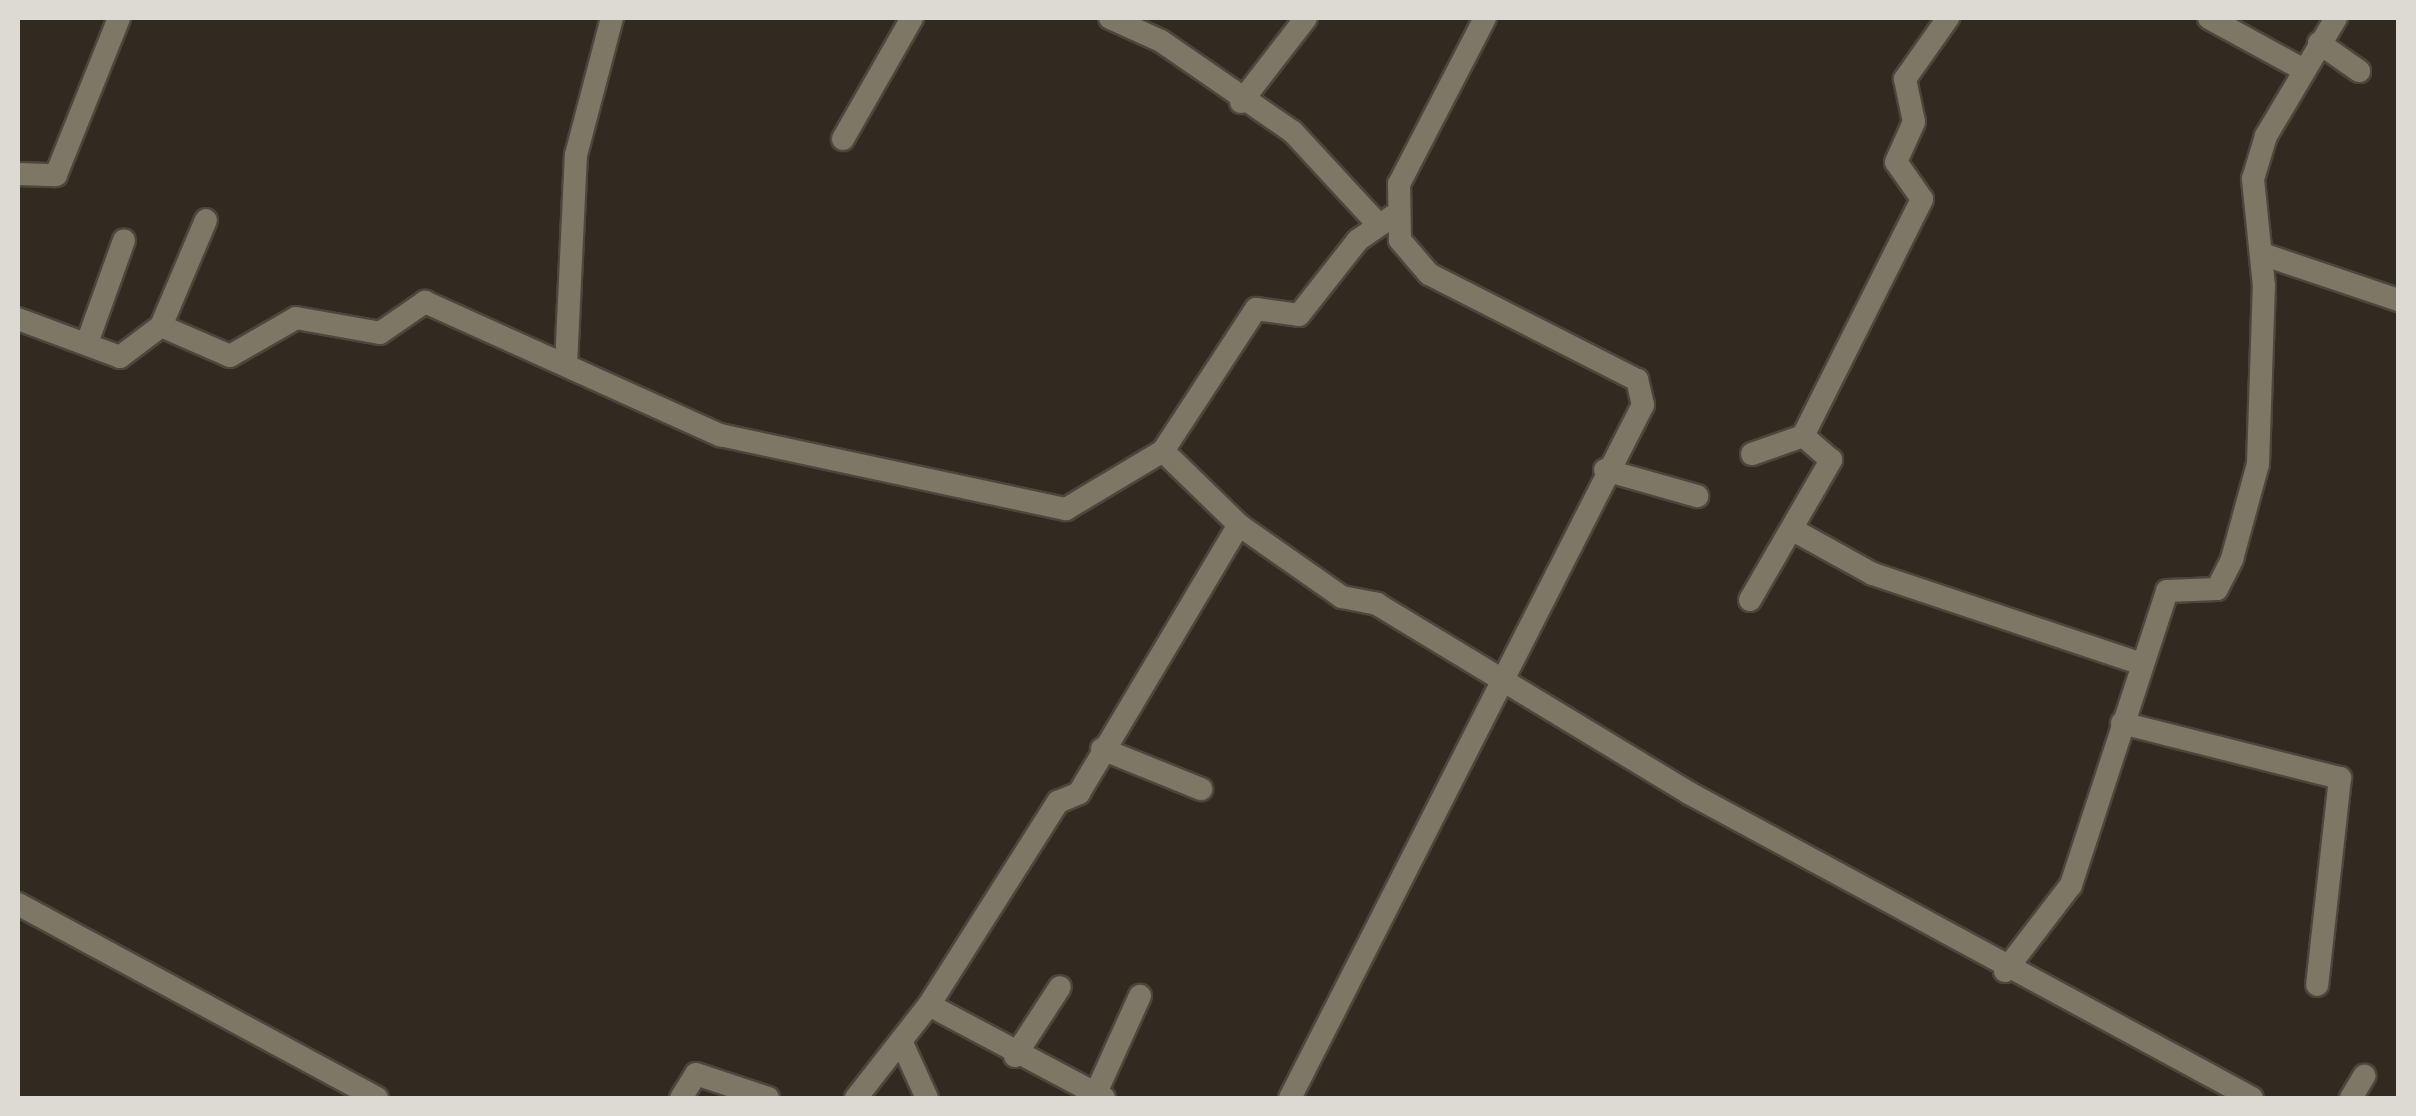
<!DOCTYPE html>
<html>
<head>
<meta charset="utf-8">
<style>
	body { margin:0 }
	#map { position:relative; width:2416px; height:1116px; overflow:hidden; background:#302a20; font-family:"Titillium Web",sans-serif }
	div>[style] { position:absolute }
	.roads { filter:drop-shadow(2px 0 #4c463d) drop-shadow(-2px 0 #4c463d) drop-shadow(0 2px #4c463d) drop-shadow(0 -2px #4c463d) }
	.minor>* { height:22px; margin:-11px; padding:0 11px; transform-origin:11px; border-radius:11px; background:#7d7866 }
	span { translate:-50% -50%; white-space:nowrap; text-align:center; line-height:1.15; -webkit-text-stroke:8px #262017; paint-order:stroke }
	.frame { position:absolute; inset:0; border:20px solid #ddd9d3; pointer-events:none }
</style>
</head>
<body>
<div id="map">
	<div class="roads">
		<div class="minor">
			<i style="left:1110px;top:18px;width:56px;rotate:24.3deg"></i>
			<i style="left:1161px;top:41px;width:160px;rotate:34.6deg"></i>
			<i style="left:1293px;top:132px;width:122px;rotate:47.3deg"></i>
			<i style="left:2209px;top:18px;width:108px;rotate:28.7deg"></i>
			<i style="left:2319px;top:43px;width:49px;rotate:35deg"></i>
			<i style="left:1241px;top:102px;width:106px;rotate:-52.3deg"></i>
			<i style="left:843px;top:139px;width:139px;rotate:-60.3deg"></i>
			<i style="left:18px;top:174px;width:38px;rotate:2deg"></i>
			<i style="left:56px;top:175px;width:169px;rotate:-68.1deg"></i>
			<i style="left:2262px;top:254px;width:144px;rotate:18.7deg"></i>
			<i style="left:18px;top:319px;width:109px;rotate:20.4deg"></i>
			<i style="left:120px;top:357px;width:51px;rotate:-37.1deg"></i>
			<i style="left:161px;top:326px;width:75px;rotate:23.5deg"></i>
			<i style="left:230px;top:356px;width:76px;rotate:-29.9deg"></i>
			<i style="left:296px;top:318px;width:85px;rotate:10.1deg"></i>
			<i style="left:380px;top:333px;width:55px;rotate:-34.6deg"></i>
			<i style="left:425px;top:302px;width:324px;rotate:24.3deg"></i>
			<i style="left:720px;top:435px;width:354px;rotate:12.1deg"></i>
			<i style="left:1066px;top:509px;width:113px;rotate:-30.9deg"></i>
			<i style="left:1163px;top:451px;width:170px;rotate:-56.8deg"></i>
			<i style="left:1256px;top:309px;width:43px;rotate:7.9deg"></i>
			<i style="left:1299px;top:315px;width:95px;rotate:-51.8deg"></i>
			<i style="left:1358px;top:240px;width:42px;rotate:-34.4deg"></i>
			<i style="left:161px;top:326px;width:115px;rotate:-67deg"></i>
			<i style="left:87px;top:343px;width:109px;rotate:-70.2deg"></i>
			<i style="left:566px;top:365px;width:210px;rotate:-87.3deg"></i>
			<i style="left:576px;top:155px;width:142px;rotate:-75.3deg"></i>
			<i style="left:1163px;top:451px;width:106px;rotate:44.2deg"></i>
			<i style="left:1239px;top:525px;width:126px;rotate:35deg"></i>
			<i style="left:1342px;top:597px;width:36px;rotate:11deg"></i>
			<i style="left:1377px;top:604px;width:365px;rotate:31.2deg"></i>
			<i style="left:1689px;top:793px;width:640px;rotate:28.45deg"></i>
			<i style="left:1752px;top:454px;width:54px;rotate:-19.4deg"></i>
			<i style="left:1803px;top:436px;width:265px;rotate:-63.3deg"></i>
			<i style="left:1922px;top:199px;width:45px;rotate:-125.1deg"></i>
			<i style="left:1896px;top:162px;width:44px;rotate:-65.8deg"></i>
			<i style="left:1914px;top:122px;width:44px;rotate:-101.8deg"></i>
			<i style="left:1905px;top:79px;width:75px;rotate:-54.8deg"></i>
			<i style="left:1605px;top:470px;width:96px;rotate:15.8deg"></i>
			<i style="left:1795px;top:531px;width:89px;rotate:28.9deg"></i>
			<i style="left:1873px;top:574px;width:284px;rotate:18.5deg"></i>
			<i style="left:1750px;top:600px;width:162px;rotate:-59.9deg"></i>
			<i style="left:1831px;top:460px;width:37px;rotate:-139deg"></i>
			<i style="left:2122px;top:723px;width:225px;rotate:14.2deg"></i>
			<i style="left:2340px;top:778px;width:208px;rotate:96.3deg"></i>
			<i style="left:1102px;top:749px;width:107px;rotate:22deg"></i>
			<i style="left:18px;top:904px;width:408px;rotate:28.4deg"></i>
			<i style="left:2005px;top:971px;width:108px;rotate:-52.5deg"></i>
			<i style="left:2071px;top:885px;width:309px;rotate:-71.9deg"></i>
			<i style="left:2167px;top:591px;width:50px;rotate:-2.3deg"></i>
			<i style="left:2217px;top:589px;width:34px;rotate:-63deg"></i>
			<i style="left:2232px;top:559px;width:98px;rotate:-74.7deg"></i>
			<i style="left:2258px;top:464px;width:178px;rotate:-88.1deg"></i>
			<i style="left:2264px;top:286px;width:108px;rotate:-95.9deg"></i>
			<i style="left:2253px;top:179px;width:45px;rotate:-73.2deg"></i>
			<i style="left:2266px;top:136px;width:137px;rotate:-59.3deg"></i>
			<i style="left:901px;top:1041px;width:63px;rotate:65.5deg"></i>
			<i style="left:1015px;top:1056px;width:82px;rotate:-56.9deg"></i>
			<i style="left:1095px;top:1095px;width:109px;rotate:-65.6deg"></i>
			<i style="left:681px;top:1098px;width:28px;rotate:-58deg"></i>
			<i style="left:696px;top:1074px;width:76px;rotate:18.4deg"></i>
			<i style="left:856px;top:1098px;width:118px;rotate:-51.9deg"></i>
			<i style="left:1104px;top:1098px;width:198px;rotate:-152deg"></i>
			<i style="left:929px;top:1005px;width:241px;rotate:-57.6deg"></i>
			<i style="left:1058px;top:802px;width:23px;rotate:-23deg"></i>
			<i style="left:1079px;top:793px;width:312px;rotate:-59.2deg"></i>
			<i style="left:1290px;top:1098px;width:778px;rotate:-63.01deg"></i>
			<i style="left:1643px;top:405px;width:26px;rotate:-103deg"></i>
			<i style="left:1637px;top:380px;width:233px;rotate:-153deg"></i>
			<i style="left:1429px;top:274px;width:45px;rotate:-130.5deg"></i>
			<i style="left:1400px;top:240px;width:56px;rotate:-91deg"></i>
			<i style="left:1399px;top:184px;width:187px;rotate:-62.6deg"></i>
			<i style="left:2351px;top:1098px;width:26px;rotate:-59deg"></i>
		</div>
	</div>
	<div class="frame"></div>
</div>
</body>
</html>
